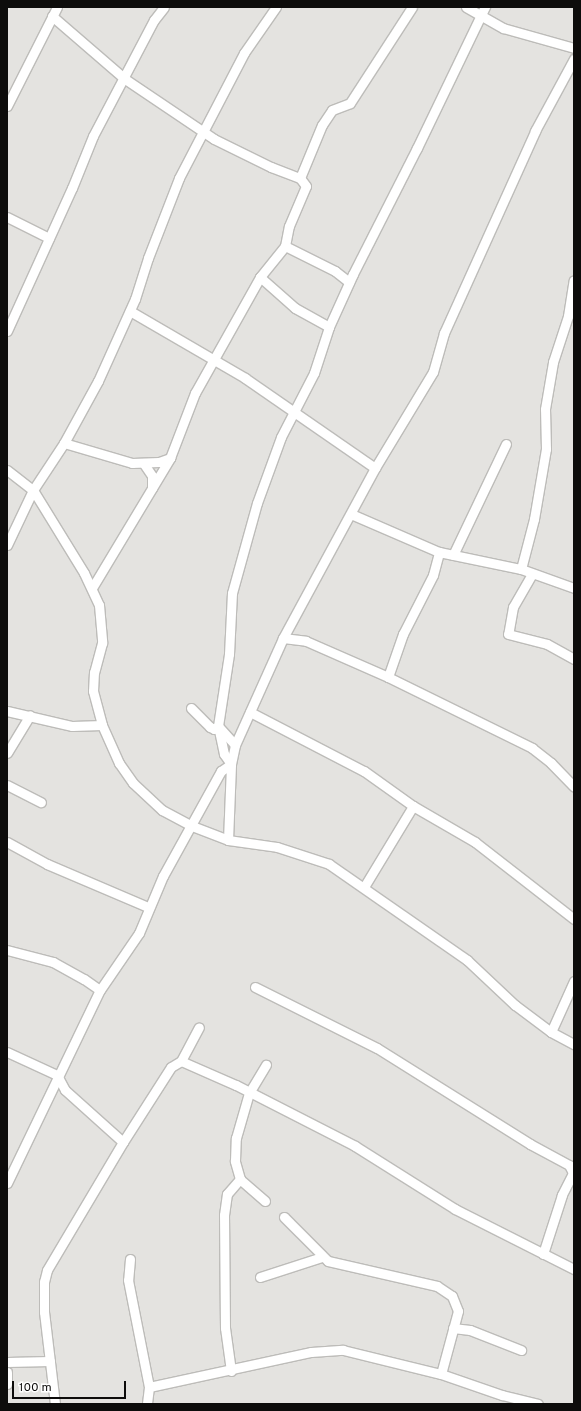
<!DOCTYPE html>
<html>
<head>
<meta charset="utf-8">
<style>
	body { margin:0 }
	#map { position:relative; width:581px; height:1411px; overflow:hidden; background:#e4e3e0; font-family:Overpass,sans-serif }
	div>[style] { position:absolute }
	.roads { filter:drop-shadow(1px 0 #bdbcb9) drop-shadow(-1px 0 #bdbcb9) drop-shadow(0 1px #bdbcb9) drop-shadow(0 -1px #bdbcb9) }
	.minor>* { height:9px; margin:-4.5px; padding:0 4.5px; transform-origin:4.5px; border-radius:4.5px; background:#fff }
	span { translate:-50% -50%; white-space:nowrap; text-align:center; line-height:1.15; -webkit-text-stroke:3px #fff; paint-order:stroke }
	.frame { position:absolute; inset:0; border:8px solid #0d0c0b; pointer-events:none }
	.scale { position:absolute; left:12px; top:1381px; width:114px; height:18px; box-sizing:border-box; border:2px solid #0d0c0b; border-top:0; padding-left:5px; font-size:12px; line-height:14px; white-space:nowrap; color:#0d0c0b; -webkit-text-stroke:3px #fff; paint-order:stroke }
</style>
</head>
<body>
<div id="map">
	<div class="roads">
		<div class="minor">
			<i style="left:466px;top:7px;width:43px;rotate:29.6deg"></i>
			<i style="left:503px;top:28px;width:74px;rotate:15.7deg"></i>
			<i style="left:52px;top:16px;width:96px;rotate:40.8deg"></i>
			<i style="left:125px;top:79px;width:107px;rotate:34deg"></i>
			<i style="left:214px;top:139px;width:64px;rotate:26.2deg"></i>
			<i style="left:271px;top:167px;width:31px;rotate:21deg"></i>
			<i style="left:7px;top:106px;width:111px;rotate:-63.2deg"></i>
			<i style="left:7px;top:217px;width:47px;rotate:26.6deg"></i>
			<i style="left:285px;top:246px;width:56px;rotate:26.6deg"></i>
			<i style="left:335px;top:271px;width:18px;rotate:38deg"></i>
			<i style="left:260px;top:277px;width:40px;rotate:-51deg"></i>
			<i style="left:285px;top:246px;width:20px;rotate:-79deg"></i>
			<i style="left:289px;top:226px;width:43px;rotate:-67deg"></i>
			<i style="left:306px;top:186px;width:10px;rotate:-127deg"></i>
			<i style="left:300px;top:178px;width:57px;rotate:-67.5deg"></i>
			<i style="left:322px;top:125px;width:18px;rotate:-56deg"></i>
			<i style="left:332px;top:110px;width:19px;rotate:-21deg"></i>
			<i style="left:350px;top:103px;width:114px;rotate:-57.1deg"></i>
			<i style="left:130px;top:311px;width:133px;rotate:30.2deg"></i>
			<i style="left:245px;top:378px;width:158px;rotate:34.7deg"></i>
			<i style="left:7px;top:331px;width:157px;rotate:-65.6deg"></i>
			<i style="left:72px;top:188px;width:56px;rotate:-68deg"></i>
			<i style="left:93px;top:136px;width:131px;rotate:-62.3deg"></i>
			<i style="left:154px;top:20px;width:16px;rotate:-52deg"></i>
			<i style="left:64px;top:443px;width:71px;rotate:16.4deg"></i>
			<i style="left:132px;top:463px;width:27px;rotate:-2deg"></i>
			<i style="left:159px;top:462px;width:12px;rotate:-20deg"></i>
			<i style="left:170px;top:458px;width:70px;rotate:-69deg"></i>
			<i style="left:195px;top:393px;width:133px;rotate:-60.7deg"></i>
			<i style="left:260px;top:277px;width:47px;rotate:41.5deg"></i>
			<i style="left:295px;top:308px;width:39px;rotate:29deg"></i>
			<i style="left:144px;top:464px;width:14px;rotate:56deg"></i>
			<i style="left:152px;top:476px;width:12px;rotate:90deg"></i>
			<i style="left:7px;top:470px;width:33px;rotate:38deg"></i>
			<i style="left:33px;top:490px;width:97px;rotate:58.4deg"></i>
			<i style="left:84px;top:573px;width:35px;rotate:65deg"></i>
			<i style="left:99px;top:605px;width:38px;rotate:85deg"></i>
			<i style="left:102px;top:643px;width:30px;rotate:105deg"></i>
			<i style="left:94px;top:672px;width:19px;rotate:93deg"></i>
			<i style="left:93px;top:691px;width:35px;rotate:75deg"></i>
			<i style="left:102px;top:725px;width:42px;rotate:65.9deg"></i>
			<i style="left:119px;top:763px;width:24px;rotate:55deg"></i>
			<i style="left:133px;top:783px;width:40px;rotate:43deg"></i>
			<i style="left:162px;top:810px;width:34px;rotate:28deg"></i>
			<i style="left:192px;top:826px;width:39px;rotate:21deg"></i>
			<i style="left:228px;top:840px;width:49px;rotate:8.1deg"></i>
			<i style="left:277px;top:847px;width:55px;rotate:18.1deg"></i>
			<i style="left:329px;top:864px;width:168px;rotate:34.8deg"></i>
			<i style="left:467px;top:960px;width:66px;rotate:43.2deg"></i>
			<i style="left:515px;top:1005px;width:45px;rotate:36.9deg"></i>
			<i style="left:551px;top:1032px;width:26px;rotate:28deg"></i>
			<i style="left:351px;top:514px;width:96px;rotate:23.4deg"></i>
			<i style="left:439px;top:552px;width:84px;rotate:11.7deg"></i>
			<i style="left:521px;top:569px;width:56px;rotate:19.7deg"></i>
			<i style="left:7px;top:545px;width:61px;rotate:-64.7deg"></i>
			<i style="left:33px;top:490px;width:56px;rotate:-56.6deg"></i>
			<i style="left:64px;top:443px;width:71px;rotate:-61.3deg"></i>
			<i style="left:98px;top:381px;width:90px;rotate:-65.7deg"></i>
			<i style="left:135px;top:299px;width:43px;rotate:-72.4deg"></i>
			<i style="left:148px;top:258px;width:86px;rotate:-68.8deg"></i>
			<i style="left:179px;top:178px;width:141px;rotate:-62.5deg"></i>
			<i style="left:244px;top:53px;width:56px;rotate:-55.2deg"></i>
			<i style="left:453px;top:555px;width:123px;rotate:-64.5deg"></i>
			<i style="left:521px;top:569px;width:52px;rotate:-75.4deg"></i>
			<i style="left:534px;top:519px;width:71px;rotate:-80.3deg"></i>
			<i style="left:546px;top:449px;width:40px;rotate:-91.4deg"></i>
			<i style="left:545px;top:409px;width:48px;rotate:-80.3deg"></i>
			<i style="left:553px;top:362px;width:48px;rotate:-71.9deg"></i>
			<i style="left:568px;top:316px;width:36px;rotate:-81deg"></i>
			<i style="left:532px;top:574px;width:38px;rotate:120deg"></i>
			<i style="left:513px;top:607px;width:27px;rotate:100deg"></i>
			<i style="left:508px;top:634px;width:40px;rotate:14.4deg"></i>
			<i style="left:547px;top:644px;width:31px;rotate:29deg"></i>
			<i style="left:92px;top:588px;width:152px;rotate:-59deg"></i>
			<i style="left:283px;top:638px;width:23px;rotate:7deg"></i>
			<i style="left:306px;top:641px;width:90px;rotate:23.7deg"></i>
			<i style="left:388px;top:677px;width:161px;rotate:26.2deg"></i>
			<i style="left:532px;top:748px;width:24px;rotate:38deg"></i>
			<i style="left:551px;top:763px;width:33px;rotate:46deg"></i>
			<i style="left:388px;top:677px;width:46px;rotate:-70.8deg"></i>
			<i style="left:403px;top:634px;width:66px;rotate:-63deg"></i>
			<i style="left:433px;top:575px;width:24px;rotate:-75deg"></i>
			<i style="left:191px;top:708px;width:27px;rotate:45deg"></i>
			<i style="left:210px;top:727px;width:4px;rotate:27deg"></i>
			<i style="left:214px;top:729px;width:5px;rotate:-37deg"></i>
			<i style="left:218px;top:726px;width:25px;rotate:48deg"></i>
			<i style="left:7px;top:711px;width:67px;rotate:13deg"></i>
			<i style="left:72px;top:726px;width:30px;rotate:-2deg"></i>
			<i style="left:250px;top:712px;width:128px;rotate:27.4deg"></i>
			<i style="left:364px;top:771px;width:60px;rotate:35.5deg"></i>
			<i style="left:413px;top:806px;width:72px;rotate:30.1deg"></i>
			<i style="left:475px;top:842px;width:125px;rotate:37.9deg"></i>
			<i style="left:7px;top:753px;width:44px;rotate:-58.8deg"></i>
			<i style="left:7px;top:785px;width:38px;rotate:27deg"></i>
			<i style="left:228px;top:840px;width:76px;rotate:-87.7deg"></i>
			<i style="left:231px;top:764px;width:12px;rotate:-125deg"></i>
			<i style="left:224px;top:754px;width:29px;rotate:-102deg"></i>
			<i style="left:218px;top:726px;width:73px;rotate:-81.3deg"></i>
			<i style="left:229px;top:654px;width:61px;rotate:-87.2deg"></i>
			<i style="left:232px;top:593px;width:93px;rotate:-74.5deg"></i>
			<i style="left:257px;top:503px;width:70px;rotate:-70deg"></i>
			<i style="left:281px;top:437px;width:72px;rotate:-62.7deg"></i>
			<i style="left:314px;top:373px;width:48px;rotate:-71.9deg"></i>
			<i style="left:329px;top:327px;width:58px;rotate:-65.6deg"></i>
			<i style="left:353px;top:274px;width:141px;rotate:-63.1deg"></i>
			<i style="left:417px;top:148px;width:157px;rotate:-64.3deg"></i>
			<i style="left:7px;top:842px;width:46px;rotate:28.8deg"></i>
			<i style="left:47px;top:864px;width:110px;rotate:23.1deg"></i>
			<i style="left:364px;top:887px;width:95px;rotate:-58.8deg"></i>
			<i style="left:7px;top:950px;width:48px;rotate:14.6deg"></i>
			<i style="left:53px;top:962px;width:35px;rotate:29deg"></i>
			<i style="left:84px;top:979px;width:19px;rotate:35deg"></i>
			<i style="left:255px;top:987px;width:136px;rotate:26.6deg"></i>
			<i style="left:377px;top:1048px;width:181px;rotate:32.1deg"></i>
			<i style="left:530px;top:1144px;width:44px;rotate:28.3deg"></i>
			<i style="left:569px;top:1165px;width:9px;rotate:63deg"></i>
			<i style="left:573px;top:1173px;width:25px;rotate:117deg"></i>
			<i style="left:562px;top:1195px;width:62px;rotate:107.9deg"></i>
			<i style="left:551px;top:1032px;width:56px;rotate:-65.7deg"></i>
			<i style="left:7px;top:1052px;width:55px;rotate:24.7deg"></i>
			<i style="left:57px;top:1075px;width:17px;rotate:62deg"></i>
			<i style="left:65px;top:1090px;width:78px;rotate:41.9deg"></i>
			<i style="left:181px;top:1061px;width:38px;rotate:-62deg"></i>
			<i style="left:7px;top:1183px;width:214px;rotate:-64.3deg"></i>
			<i style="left:100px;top:990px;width:69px;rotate:-55.6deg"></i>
			<i style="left:139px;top:933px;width:62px;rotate:-67.2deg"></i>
			<i style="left:163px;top:876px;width:120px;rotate:-61.1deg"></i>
			<i style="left:221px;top:771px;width:12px;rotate:-35deg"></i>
			<i style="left:231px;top:764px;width:19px;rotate:-78deg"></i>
			<i style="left:235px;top:745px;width:117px;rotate:-65.8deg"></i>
			<i style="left:283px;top:638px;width:193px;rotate:-61.6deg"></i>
			<i style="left:375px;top:468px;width:112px;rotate:-58.9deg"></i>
			<i style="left:433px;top:372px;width:41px;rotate:-74.2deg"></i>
			<i style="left:444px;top:333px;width:222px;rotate:-65.7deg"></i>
			<i style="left:535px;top:131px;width:82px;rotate:-61.6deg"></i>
			<i style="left:265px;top:1201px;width:33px;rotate:-139deg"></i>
			<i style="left:240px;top:1179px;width:19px;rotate:-106deg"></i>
			<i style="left:235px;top:1161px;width:23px;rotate:-88deg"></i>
			<i style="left:236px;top:1138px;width:47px;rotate:-73.9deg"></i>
			<i style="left:249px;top:1093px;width:33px;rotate:-59deg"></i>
			<i style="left:284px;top:1217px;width:62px;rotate:45deg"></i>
			<i style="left:328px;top:1261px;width:112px;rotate:12.9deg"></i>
			<i style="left:437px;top:1286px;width:18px;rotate:34deg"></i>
			<i style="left:452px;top:1296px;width:16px;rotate:68deg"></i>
			<i style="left:458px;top:1311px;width:65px;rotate:105.1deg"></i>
			<i style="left:130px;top:1259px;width:21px;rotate:95deg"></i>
			<i style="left:128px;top:1280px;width:109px;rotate:78.9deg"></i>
			<i style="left:149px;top:1387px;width:17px;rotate:97deg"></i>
			<i style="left:260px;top:1277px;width:65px;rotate:-17.9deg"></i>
			<i style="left:453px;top:1328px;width:17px;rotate:7deg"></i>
			<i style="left:470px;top:1330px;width:55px;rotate:21.4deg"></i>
			<i style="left:7px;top:1362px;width:43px;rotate:-1.3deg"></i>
			<i style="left:231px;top:1371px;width:43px;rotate:-97.9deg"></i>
			<i style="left:225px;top:1328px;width:113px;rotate:-90.5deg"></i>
			<i style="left:224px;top:1215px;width:21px;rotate:-82deg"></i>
			<i style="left:227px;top:1194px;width:20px;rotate:-49deg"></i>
			<i style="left:7px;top:1372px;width:12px;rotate:90deg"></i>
			<i style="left:149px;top:1387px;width:166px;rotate:-12.2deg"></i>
			<i style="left:311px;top:1352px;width:32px;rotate:-4deg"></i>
			<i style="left:343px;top:1350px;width:101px;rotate:13.8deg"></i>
			<i style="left:441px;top:1374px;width:65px;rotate:19deg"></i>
			<i style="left:502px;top:1395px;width:37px;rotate:14deg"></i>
			<i style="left:55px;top:1404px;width:93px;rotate:-96.8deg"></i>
			<i style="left:44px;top:1312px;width:30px;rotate:-90deg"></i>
			<i style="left:44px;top:1282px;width:12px;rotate:-76deg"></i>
			<i style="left:47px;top:1270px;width:149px;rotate:-59.3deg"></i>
			<i style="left:123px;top:1142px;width:89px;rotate:-57.4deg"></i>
			<i style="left:171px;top:1067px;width:12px;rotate:-31deg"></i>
			<i style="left:181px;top:1061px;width:60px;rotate:23.6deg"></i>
			<i style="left:236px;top:1085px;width:134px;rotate:27.1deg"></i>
			<i style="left:355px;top:1146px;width:118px;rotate:32.2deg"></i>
			<i style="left:455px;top:1209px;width:133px;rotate:26.8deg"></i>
		</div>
	</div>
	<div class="frame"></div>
	<div class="scale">100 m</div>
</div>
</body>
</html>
